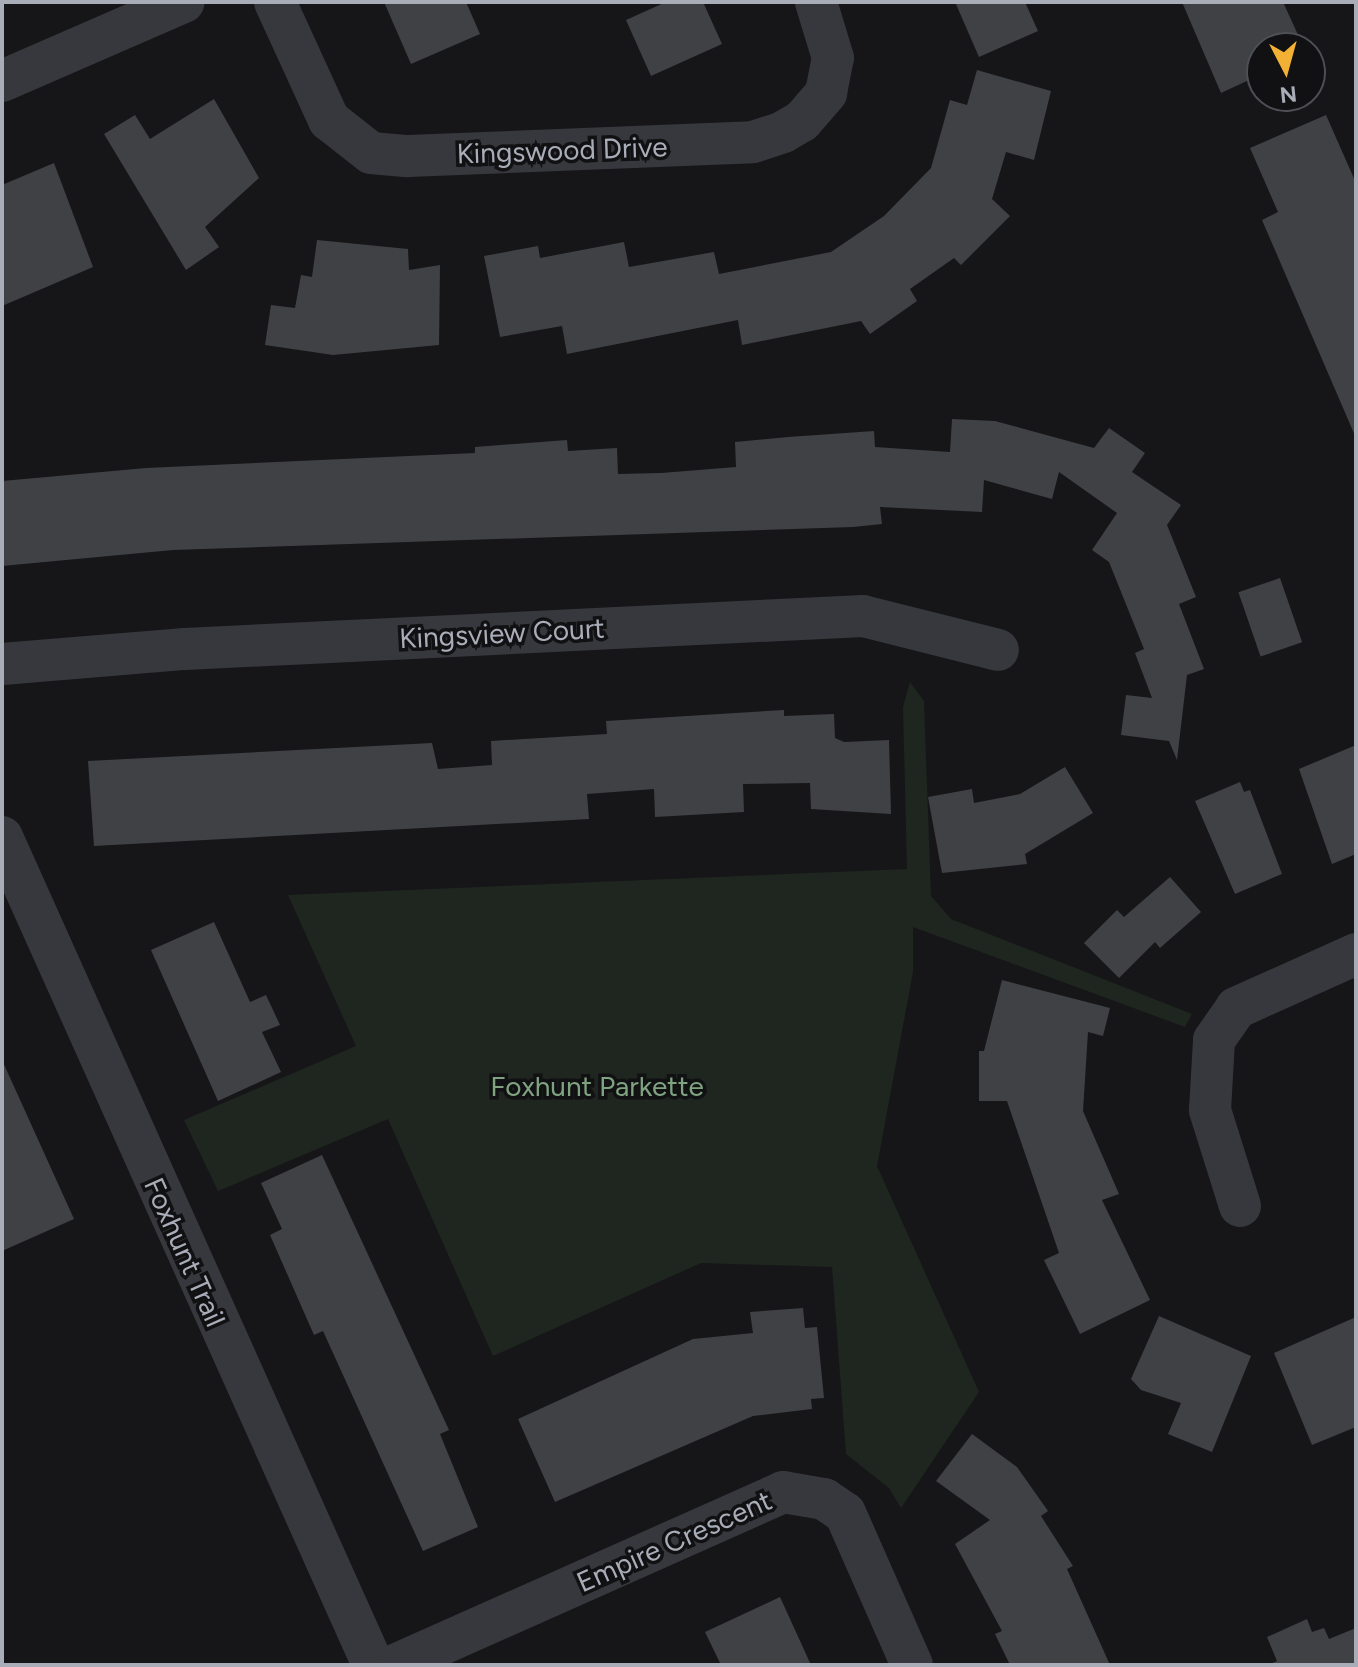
<!DOCTYPE html>
<html>
<head>
<meta charset="utf-8">
<style>
	body { margin:0 }
	#map { position:relative; width:1358px; height:1667px; overflow:hidden; background:#161618; font-family:Figtree,sans-serif }
	div>[style] { position:absolute }
	.green>* { inset:0; background:#1e261f }
	.building>* { inset:0; background:#404145; transform-origin:0 0 }
	.street>* { height:42px; margin:-21px; padding:0 21px; transform-origin:21px; border-radius:21px; background:#37383d }
	span { translate:-50% -50%; white-space:nowrap; text-align:center; line-height:1.15; -webkit-text-stroke:7px #111113; paint-order:stroke }
	.street-label { font-size:28px; color:#a8adb8 }
	.park-label { font-size:28px; color:#7fa381 }
	.frame { position:absolute; inset:0; border:4px solid #a8adb8; pointer-events:none }
	.north { position:absolute; left:1246px; top:32px; width:80px; height:80px; box-sizing:border-box; background:#111113; border:2px solid #4d4f55; border-radius:50%; rotate:174deg; font-size:22px; font-weight:700; line-height:32px; text-align:center; color:#a8adb8 }
	.north::after { content:''; display:block; margin:auto; width:28px; height:36px; background:#f2b134; clip-path:polygon(50% 0,100% 100%,50% 72%,0 100%) }
</style>
</head>
<body>
<div id="map">
	<div class="green">
		<i style="clip-path:polygon(910px 682px,924px 701px,931px 896px,951px 919px,1192px 1014px,1185px 1027px,913px 927px,913px 972px,877px 1166px,979px 1392px,901px 1508px,889px 1488px,846px 1454px,832px 1267px,701px 1263px,493px 1356px,388px 1119px,218px 1191px,184px 1120px,356px 1046px,288px 895px,907px 869px,903px 707px)"></i>
	</div>
	<div class="building">
		<i style="clip-path:polygon(384px 2px,466px 2px,480px 34px,411px 64px)"></i>
		<i style="clip-path:polygon(666px 2px,703px 2px,722px 44px,651px 76px,626px 20px)"></i>
		<i style="clip-path:polygon(955px 2px,1025px 2px,1038px 31px,979px 57px)"></i>
		<i style="clip-path:polygon(1182px 2px,1283px 2px,1304px 48px,1262px 48px,1262px 74px,1221px 93px)"></i>
		<i style="clip-path:polygon(977px 70px,1051px 91px,1034px 160px,1006px 152px,992px 199px,1010px 216px,961px 265px,954px 258px,910px 289px,917px 301px,870px 334px,861px 321px,742px 345px,738px 320px,567px 354px,562px 326px,500px 337px,484px 256px,538px 246px,540px 258px,624px 242px,629px 267px,714px 252px,719px 274px,831px 252px,884px 216px,931px 168px,950px 100px,967px 105px)"></i>
		<i style="clip-path:polygon(214px 99px,259px 178px,205px 227px,219px 247px,186px 270px,104px 134px,135px 115px,150px 139px)"></i>
		<i style="clip-path:polygon(1326px 115px,1356px 183px,1356px 438px,1262px 220px,1278px 212px,1250px 148px)"></i>
		<i style="clip-path:polygon(54px 163px,93px 267px,2px 306px,2px 185px)"></i>
		<i style="clip-path:polygon(317px 240px,408px 249px,409px 270px,440px 265px,439px 345px,333px 355px,265px 345px,271px 305px,295px 308px,301px 275px,312px 277px)"></i>
		<i style="clip-path:polygon(952px 419px,995px 421px,1094px 448px,1109px 428px,1145px 453px,1132px 472px,1181px 505px,1167px 525px,1196px 597px,1179px 604px,1204px 669px,1187px 675px,1177px 760px,1169px 741px,1121px 735px,1126px 695px,1152px 698px,1135px 653px,1144px 649px,1109px 562px,1092px 550px,1117px 513px,1059px 472px,1052px 499px,984px 480px,982px 512px,880px 507px,882px 524px,853px 527px,173px 550px,2px 566px,2px 481px,146px 468px,475px 453px,475px 447px,567px 440px,568px 451px,617px 448px,618px 474px,661px 473px,736px 467px,735px 442px,788px 437px,874px 431px,875px 447px,950px 452px)"></i>
		<i style="left:1280px;top:578px;width:68px;height:44px;rotate:71deg"></i>
		<i style="clip-path:polygon(784px 710px,784px 716px,834px 714px,835px 738px,844px 742px,889px 740px,891px 814px,811px 809px,810px 783px,743px 784px,744px 812px,655px 817px,654px 789px,587px 794px,589px 819px,94px 846px,88px 761px,432px 743px,438px 769px,492px 765px,491px 741px,607px 734px,606px 721px)"></i>
		<i style="clip-path:polygon(1356px 745px,1356px 854px,1332px 864px,1299px 769px)"></i>
		<i style="clip-path:polygon(1065px 767px,1093px 813px,1025px 854px,1027px 864px,942px 873px,928px 797px,972px 789px,974px 803px,1020px 794px)"></i>
		<i style="clip-path:polygon(1240px 782px,1244px 792px,1250px 790px,1282px 874px,1235px 894px,1195px 801px)"></i>
		<i style="clip-path:polygon(1170px 877px,1201px 912px,1160px 948px,1155px 942px,1119px 978px,1084px 943px,1117px 910px,1124px 917px)"></i>
		<i style="clip-path:polygon(214px 922px,250px 1002px,266px 995px,280px 1025px,262px 1032px,281px 1072px,218px 1101px,151px 950px)"></i>
		<i style="clip-path:polygon(1002px 980px,1110px 1008px,1103px 1036px,1088px 1032px,1083px 1111px,1119px 1194px,1102px 1200px,1150px 1300px,1080px 1334px,1044px 1260px,1059px 1253px,1007px 1101px,979px 1101px,979px 1051px,984px 1051px)"></i>
		<i style="clip-path:polygon(2px 1060px,74px 1219px,2px 1251px)"></i>
		<i style="clip-path:polygon(322px 1155px,449px 1430px,440px 1434px,478px 1527px,423px 1551px,323px 1331px,314px 1335px,270px 1235px,282px 1229px,261px 1183px)"></i>
		<i style="clip-path:polygon(803px 1308px,805px 1328px,817px 1327px,824px 1398px,811px 1399px,812px 1409px,753px 1416px,555px 1502px,518px 1419px,693px 1339px,753px 1333px,750px 1312px)"></i>
		<i style="clip-path:polygon(1159px 1316px,1251px 1356px,1212px 1452px,1168px 1434px,1181px 1403px,1141px 1390px,1131px 1379px)"></i>
		<i style="clip-path:polygon(1356px 1317px,1356px 1427px,1312px 1445px,1274px 1353px)"></i>
		<i style="clip-path:polygon(972px 1434px,1017px 1467px,1048px 1511px,1041px 1516px,1073px 1566px,1067px 1569px,1110px 1665px,1010px 1665px,995px 1634px,1002px 1631px,955px 1544px,990px 1520px,936px 1481px)"></i>
		<i style="clip-path:polygon(780px 1597px,811px 1665px,721px 1665px,705px 1632px)"></i>
		<i style="clip-path:polygon(1307px 1619px,1312px 1632px,1324px 1628px,1329px 1639px,1356px 1628px,1356px 1665px,1268px 1665px,1277px 1661px,1267px 1637px)"></i>
	</div>
	<div class="street">
		<i style="left:275px;top:2px;width:130px;rotate:65.4deg"></i>
		<i style="left:329px;top:120px;width:53px;rotate:38.2deg"></i>
		<i style="left:371px;top:153px;width:37px;rotate:5deg"></i>
		<i style="left:408px;top:156px;width:345px;rotate:-2.3deg"></i>
		<i style="left:753px;top:142px;width:32px;rotate:-18deg"></i>
		<i style="left:783px;top:132px;width:22px;rotate:-30deg"></i>
		<i style="left:802px;top:121px;width:37px;rotate:-49deg"></i>
		<i style="left:826px;top:93px;width:36px;rotate:-79deg"></i>
		<i style="left:833px;top:58px;width:59px;rotate:-106.9deg"></i>
		<i style="left:2px;top:81px;width:198px;rotate:-23.5deg"></i>
		<i style="left:2px;top:664px;width:184px;rotate:-4.7deg"></i>
		<i style="left:185px;top:649px;width:679px;rotate:-2.79deg"></i>
		<i style="left:863px;top:616px;width:139px;rotate:14.1deg"></i>
		<i style="left:2px;top:837px;width:907px;rotate:65.86deg"></i>
		<i style="left:1240px;top:1206px;width:101px;rotate:-107.4deg"></i>
		<i style="left:1210px;top:1110px;width:70px;rotate:-86.7deg"></i>
		<i style="left:1214px;top:1040px;width:39px;rotate:-55deg"></i>
		<i style="left:1236px;top:1008px;width:132px;rotate:-24.2deg"></i>
		<i style="left:395px;top:1665px;width:425px;rotate:-24deg"></i>
		<i style="left:783px;top:1492px;width:42px;rotate:9.7deg"></i>
		<i style="left:824px;top:1499px;width:25px;rotate:34deg"></i>
		<i style="left:845px;top:1513px;width:166px;rotate:66.2deg"></i>
	</div>
	<div class="street-label">
		<span style="left:562px;top:150px;rotate:-2deg">Kingswood Drive</span>
		<span style="left:502px;top:633px;rotate:-3deg">Kingsview Court</span>
		<span style="left:185px;top:1252px;rotate:66deg">Foxhunt Trail</span>
		<span style="left:674px;top:1541px;rotate:-24deg">Empire Crescent</span>
	</div>
	<div class="park-label">
		<span style="left:597px;top:1086px">Foxhunt Parkette</span>
	</div>
	<div class="frame"></div>
	<div class="north">N</div>
</div>
</body>
</html>
